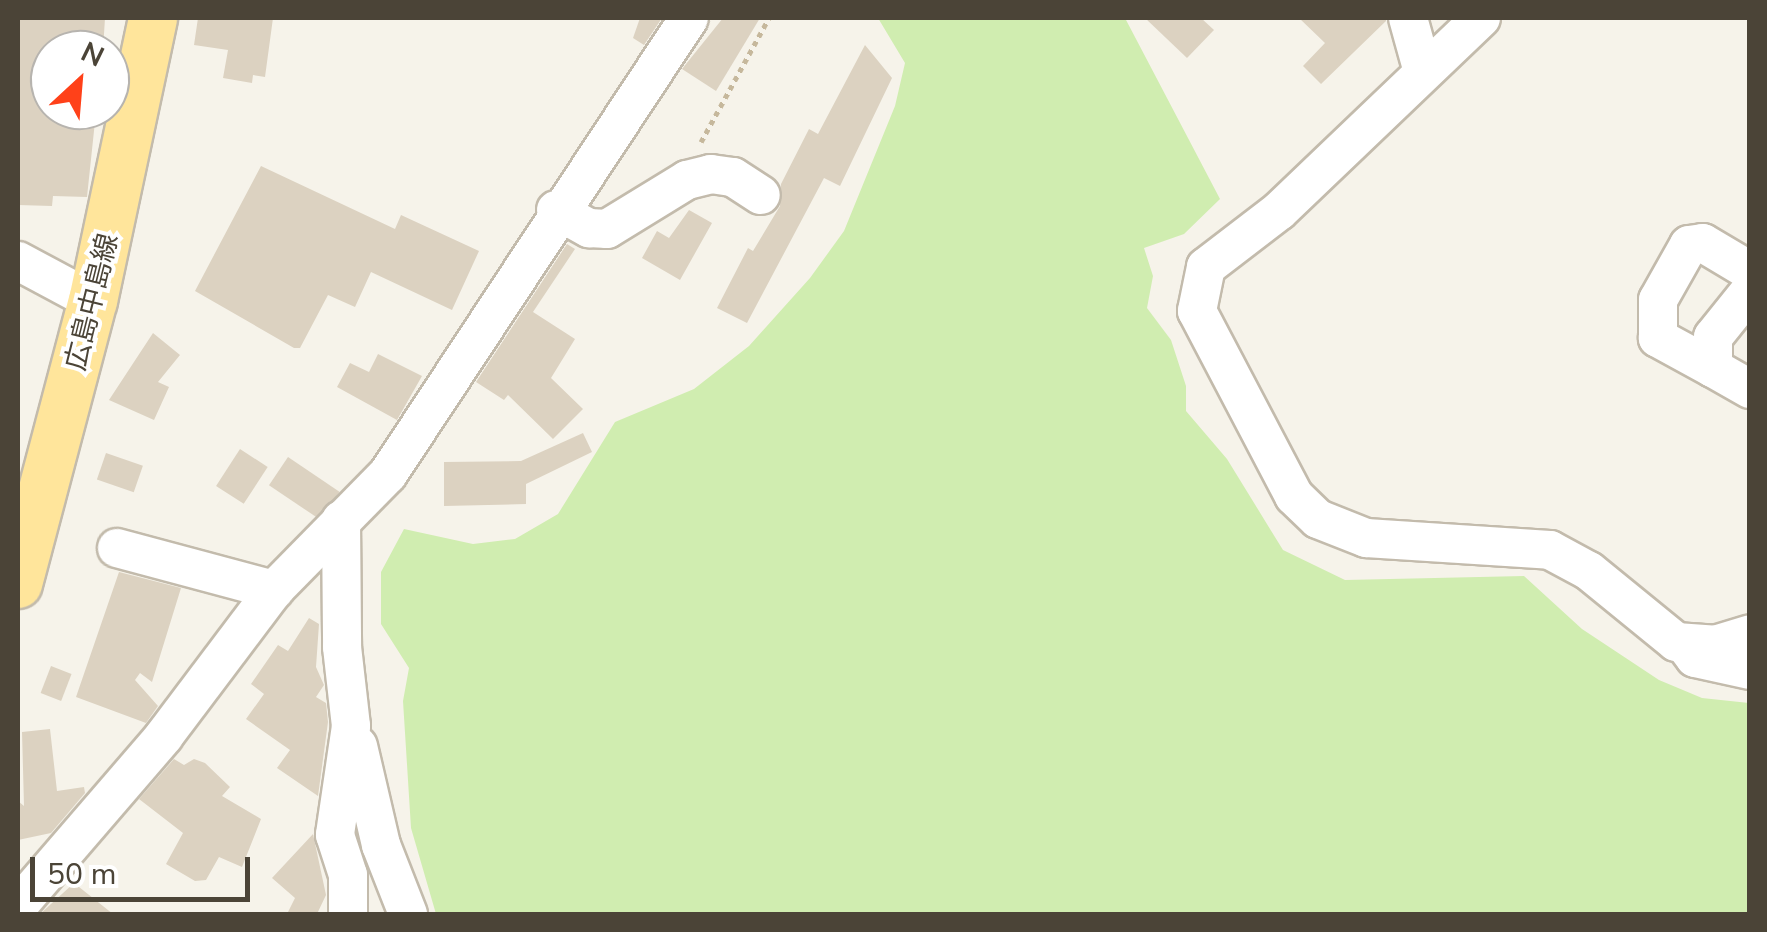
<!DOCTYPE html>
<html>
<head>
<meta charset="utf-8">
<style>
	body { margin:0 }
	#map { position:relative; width:1767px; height:932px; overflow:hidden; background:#f6f3ea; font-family:"Nunito Sans","Noto Sans JP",sans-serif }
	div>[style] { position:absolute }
	.green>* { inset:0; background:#d0edb0 }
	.building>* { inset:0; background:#dcd2c1; transform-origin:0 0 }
	.path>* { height:5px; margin-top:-2.5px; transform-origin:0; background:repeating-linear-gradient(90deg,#c6b89c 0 5px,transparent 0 10px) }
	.roads { filter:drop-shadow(2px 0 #c3bbac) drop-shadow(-2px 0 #c3bbac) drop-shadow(0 2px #c3bbac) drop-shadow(0 -2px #c3bbac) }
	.minor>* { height:38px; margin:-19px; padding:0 19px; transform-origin:19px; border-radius:19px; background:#fff }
	.major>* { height:48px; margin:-24px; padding:0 24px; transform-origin:24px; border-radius:24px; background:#ffe59b }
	span { translate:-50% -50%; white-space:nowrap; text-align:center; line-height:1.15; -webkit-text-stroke:8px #fff; paint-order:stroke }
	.street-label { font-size:28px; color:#4b4437 }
	.frame { position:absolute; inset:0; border:20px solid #4b4437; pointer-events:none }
	.north { position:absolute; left:30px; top:30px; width:100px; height:100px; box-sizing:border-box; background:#fff; border:2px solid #b7b4af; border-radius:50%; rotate:26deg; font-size:28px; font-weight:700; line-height:40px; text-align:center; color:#4b4437 }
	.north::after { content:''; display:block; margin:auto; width:35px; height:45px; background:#ff4119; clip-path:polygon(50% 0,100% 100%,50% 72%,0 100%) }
	.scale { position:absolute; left:30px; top:857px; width:220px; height:45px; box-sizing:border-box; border:5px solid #4b4437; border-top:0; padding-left:12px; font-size:30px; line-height:35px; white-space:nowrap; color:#4b4437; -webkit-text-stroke:8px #fff; paint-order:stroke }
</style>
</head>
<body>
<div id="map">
	<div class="green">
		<i style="clip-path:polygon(878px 18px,1125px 18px,1220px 199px,1184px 234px,1144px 248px,1153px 276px,1147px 308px,1171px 340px,1186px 386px,1186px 411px,1227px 459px,1283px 550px,1345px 580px,1524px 576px,1582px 629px,1659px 680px,1702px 698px,1749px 703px,1749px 914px,436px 914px,411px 828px,403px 701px,409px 668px,381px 624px,381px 572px,404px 529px,473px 544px,515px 539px,558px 514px,615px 422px,694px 389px,749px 346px,810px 278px,844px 231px,895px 106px,905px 63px)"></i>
	</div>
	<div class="building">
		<i style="clip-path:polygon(18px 18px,105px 18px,103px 50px,50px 50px,50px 110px,96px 112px,87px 197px,53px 196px,52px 206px,18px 205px)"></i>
		<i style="clip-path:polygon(198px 18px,273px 18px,265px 77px,253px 75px,252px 83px,223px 78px,228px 50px,194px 45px)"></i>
		<i style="clip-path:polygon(640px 18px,662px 18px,644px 45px,633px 38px)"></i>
		<i style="clip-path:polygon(723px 18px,760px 18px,716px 91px,682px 69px)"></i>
		<i style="clip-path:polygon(1145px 18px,1201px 18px,1214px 30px,1187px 58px)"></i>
		<i style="clip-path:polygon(1299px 18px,1386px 18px,1386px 21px,1321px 84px,1303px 66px,1325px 43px)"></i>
		<i style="clip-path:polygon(865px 45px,892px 78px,840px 186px,824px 178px,747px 323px,717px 308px,748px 248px,753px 251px,780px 206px,781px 184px,809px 129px,818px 134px)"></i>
		<i style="clip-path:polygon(261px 166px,395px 229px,401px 215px,479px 251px,452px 310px,371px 272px,355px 307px,328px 295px,300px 348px,294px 348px,195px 291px)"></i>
		<i style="clip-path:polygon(689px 210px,712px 223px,680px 280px,642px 258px,657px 231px,669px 238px)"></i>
		<i style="clip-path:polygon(567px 244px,575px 249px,533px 312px,575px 339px,551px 378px,583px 409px,553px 439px,508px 395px,504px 400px,476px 382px)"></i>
		<i style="clip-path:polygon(153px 333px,180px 355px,158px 382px,169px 387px,154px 420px,109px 400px)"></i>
		<i style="clip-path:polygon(378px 354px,422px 376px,397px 420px,337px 387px,350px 363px,369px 372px)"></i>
		<i style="clip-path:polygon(583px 433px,592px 452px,526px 484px,526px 504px,444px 506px,444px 462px,521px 461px)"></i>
		<i style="left:240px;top:449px;width:33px;height:44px;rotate:33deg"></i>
		<i style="left:106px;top:453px;width:39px;height:28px;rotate:19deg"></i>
		<i style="left:288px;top:457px;width:62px;height:34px;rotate:34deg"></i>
		<i style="clip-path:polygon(119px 572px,181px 588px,152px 682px,140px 673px,135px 680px,158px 706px,146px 723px,76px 697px)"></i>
		<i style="clip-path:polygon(309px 618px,319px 624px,316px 667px,324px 685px,316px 697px,326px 703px,328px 722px,318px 796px,277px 768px,290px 750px,246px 719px,264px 694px,251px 684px,278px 645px,288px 651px)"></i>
		<i style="left:51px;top:666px;width:22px;height:29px;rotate:21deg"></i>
		<i style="clip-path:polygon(50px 729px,57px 791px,84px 787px,85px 793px,51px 833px,18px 840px,18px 801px,24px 806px,22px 732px)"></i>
		<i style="clip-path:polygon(174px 759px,184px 765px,194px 759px,205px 763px,230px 787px,222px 796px,261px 819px,242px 867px,219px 857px,206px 880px,195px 881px,166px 864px,183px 833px,139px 799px)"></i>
		<i style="clip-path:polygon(313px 834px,326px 895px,317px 914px,287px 914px,295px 898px,272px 878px)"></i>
		<i style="clip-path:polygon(74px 883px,113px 914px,40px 914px)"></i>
	</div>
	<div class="path">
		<i style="left:701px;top:142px;width:141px;rotate:-61.3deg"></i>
	</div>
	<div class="roads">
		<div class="minor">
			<i style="left:1408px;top:18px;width:56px;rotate:74.5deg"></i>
			<i style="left:1481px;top:18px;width:279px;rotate:136.3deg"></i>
			<i style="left:1279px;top:211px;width:92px;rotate:142.5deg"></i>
			<i style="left:1206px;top:267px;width:45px;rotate:101.6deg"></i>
			<i style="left:1197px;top:311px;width:209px;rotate:62.3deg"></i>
			<i style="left:1294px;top:496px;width:33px;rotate:44deg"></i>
			<i style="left:1318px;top:519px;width:52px;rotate:21.6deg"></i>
			<i style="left:1366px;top:538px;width:184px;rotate:3.7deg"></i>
			<i style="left:1550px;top:550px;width:44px;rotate:28.3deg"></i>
			<i style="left:1589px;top:571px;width:112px;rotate:39.2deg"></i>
			<i style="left:1676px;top:642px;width:39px;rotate:4deg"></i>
			<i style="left:1715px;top:645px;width:37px;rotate:-17deg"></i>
			<i style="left:556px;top:210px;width:38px;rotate:29deg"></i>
			<i style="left:589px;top:228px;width:18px;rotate:3deg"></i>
			<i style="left:607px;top:229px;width:94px;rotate:-31.5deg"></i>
			<i style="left:687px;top:180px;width:25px;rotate:-14deg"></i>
			<i style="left:711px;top:174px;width:22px;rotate:8deg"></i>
			<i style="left:733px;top:177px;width:33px;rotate:33deg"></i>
			<i style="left:18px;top:261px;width:85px;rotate:28.1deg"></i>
			<i style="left:1750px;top:291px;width:59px;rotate:128.8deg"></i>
			<i style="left:1713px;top:337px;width:31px;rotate:90deg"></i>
			<i style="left:1713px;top:368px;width:43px;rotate:29.6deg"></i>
			<i style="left:1713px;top:368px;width:63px;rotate:-151.4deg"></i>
			<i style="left:1658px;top:338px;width:38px;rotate:-90deg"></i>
			<i style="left:1658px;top:300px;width:63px;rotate:-60.6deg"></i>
			<i style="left:1689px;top:245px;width:14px;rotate:-8deg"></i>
			<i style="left:1703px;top:243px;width:55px;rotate:30.8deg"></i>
			<i style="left:341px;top:520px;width:127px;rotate:89.5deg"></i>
			<i style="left:342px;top:647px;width:80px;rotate:83.5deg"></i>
			<i style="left:351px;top:726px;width:110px;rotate:98.4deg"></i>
			<i style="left:335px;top:835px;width:42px;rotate:72deg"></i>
			<i style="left:348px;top:875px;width:39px;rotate:90deg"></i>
			<i style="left:117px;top:548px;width:163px;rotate:15deg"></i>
			<i style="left:1686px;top:646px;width:15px;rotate:53deg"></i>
			<i style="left:1695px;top:658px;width:56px;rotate:12.3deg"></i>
			<i style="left:358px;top:746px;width:102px;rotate:76.9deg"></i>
			<i style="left:381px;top:845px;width:74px;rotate:68.6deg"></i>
			<i style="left:18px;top:906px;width:224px;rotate:-49.3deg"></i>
			<i style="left:164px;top:736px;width:183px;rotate:-53deg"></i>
			<i style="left:274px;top:590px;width:163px;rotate:-45.5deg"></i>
			<i style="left:388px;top:474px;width:546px;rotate:-56.57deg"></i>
		</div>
		<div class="major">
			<i style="left:18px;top:584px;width:293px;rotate:-75.2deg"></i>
			<i style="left:93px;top:301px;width:289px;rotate:-78deg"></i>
		</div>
	</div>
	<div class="street-label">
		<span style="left:92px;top:302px;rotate:-76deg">広島中島線</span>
	</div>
	<div class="frame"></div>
	<div class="north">N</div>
	<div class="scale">50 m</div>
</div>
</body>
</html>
